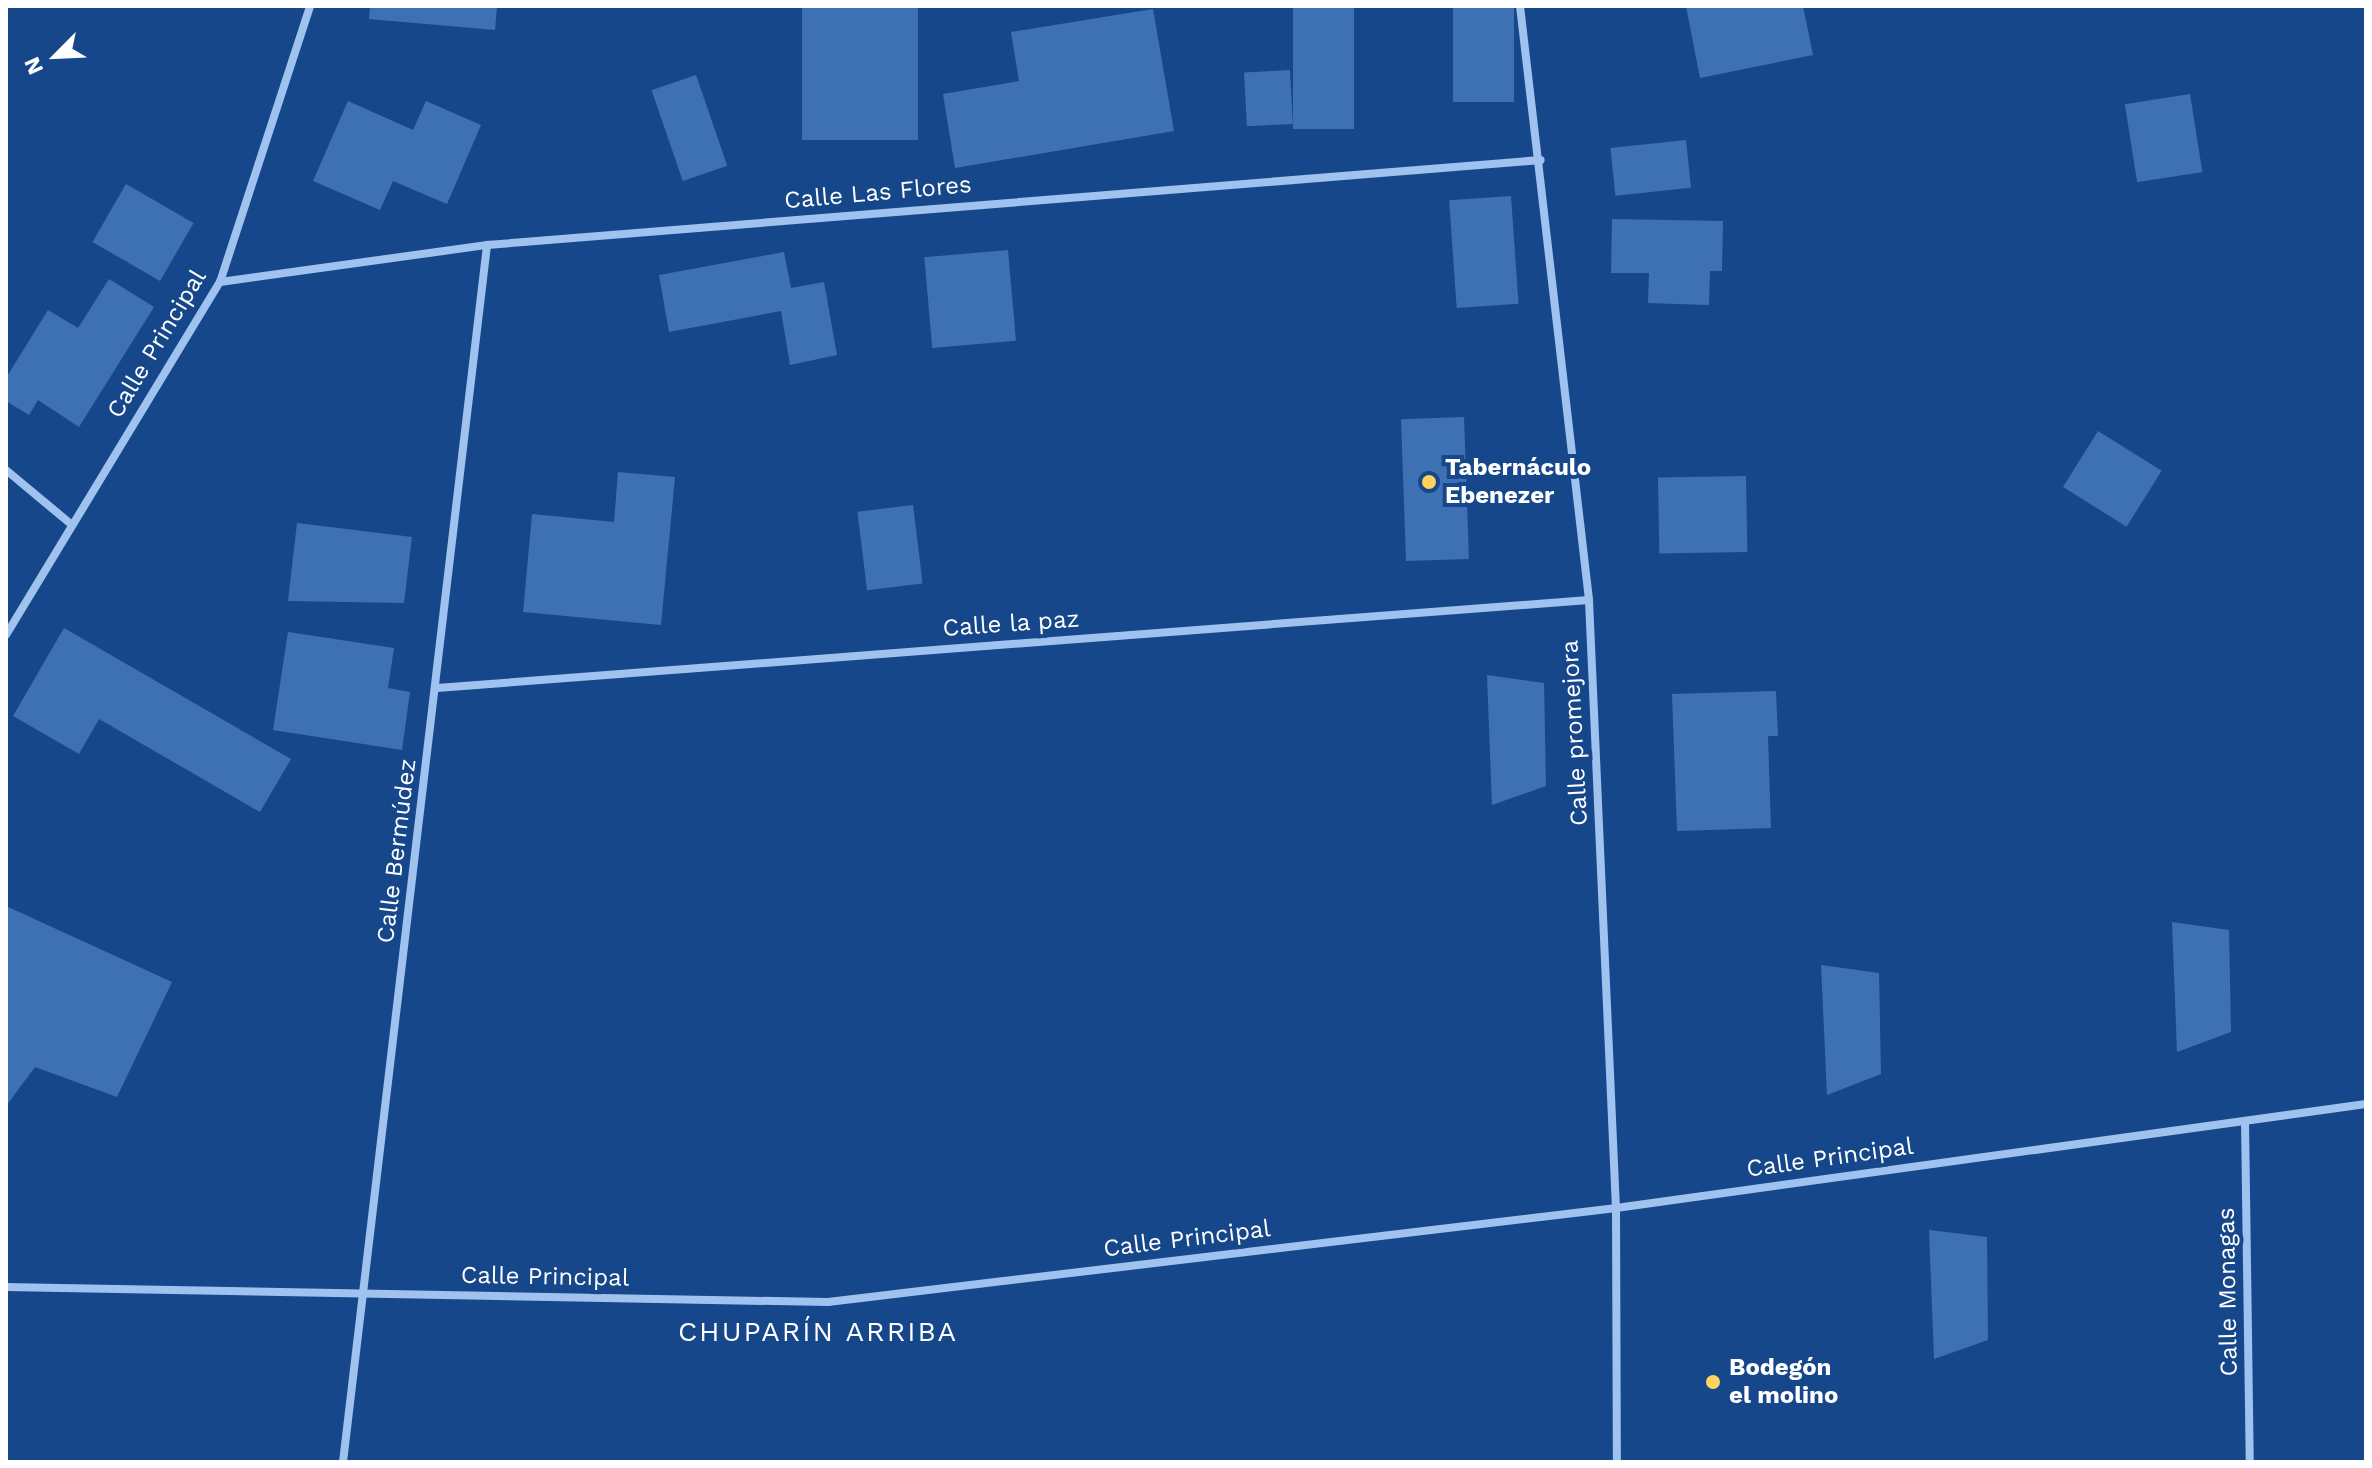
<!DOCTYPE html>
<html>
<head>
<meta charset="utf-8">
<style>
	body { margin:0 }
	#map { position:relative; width:2372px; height:1468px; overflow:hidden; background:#16478b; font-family:"Work Sans",sans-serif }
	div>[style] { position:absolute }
	.building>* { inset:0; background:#3e71b4; transform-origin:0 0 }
	.minor>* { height:8px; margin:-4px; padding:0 4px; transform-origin:4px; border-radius:4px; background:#9fc2ef }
	.dots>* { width:22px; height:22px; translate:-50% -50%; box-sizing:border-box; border:4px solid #16478b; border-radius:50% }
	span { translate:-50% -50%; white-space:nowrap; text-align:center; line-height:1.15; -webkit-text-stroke:8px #16478b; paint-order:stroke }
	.street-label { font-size:24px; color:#fff }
	.poi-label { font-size:24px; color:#fff; font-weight:700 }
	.left { translate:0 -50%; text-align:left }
	.quarter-label { font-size:28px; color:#fff; letter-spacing:2px }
	.frame { position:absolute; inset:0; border:8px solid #fff; pointer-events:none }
	.north { position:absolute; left:16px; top:16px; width:80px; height:80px; -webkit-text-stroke:6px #16478b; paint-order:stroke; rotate:246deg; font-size:22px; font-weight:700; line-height:32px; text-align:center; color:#fff }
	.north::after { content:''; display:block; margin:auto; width:28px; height:36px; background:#fff; clip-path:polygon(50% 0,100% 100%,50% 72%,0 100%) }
</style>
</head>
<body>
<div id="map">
	<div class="building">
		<i style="clip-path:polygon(370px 6px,497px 6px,495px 30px,369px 19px)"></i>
		<i style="left:802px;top:6px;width:116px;height:134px"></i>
		<i style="left:1293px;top:6px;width:61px;height:123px"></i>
		<i style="left:1453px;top:6px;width:61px;height:96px"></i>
		<i style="clip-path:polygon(1686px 6px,1803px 6px,1813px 55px,1700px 78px)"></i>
		<i style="clip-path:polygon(1153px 9px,1174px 131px,955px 168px,943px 94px,1019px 81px,1011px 32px)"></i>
		<i style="left:1290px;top:70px;width:54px;height:46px;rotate:87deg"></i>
		<i style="left:696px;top:75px;width:96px;height:47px;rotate:71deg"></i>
		<i style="left:2190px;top:94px;width:79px;height:66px;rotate:81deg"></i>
		<i style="clip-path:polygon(348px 101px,413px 130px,426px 101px,481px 125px,447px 204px,393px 181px,380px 210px,313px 181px)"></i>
		<i style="left:1686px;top:140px;width:48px;height:76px;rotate:84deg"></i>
		<i style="left:126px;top:184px;width:78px;height:67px;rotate:30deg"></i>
		<i style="left:1511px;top:196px;width:108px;height:62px;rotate:86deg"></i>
		<i style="clip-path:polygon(1612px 219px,1723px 221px,1722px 271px,1710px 271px,1709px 305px,1648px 303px,1649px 273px,1611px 273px)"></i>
		<i style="left:1008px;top:250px;width:91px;height:84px;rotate:85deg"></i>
		<i style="clip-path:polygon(784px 252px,791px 288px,824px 282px,837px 355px,790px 365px,781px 311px,669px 332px,659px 275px)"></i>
		<i style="clip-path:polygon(109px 279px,154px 307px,79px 427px,38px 400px,29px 415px,6px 401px,6px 378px,48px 310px,78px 328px)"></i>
		<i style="left:1464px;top:417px;width:142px;height:63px;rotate:88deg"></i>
		<i style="left:2098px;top:431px;width:75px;height:66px;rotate:32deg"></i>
		<i style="clip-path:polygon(618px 472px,675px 477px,661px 625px,523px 612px,532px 514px,614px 522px)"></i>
		<i style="left:1746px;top:476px;width:76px;height:88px;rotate:89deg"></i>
		<i style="left:913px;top:505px;width:79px;height:56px;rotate:83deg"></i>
		<i style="clip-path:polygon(297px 523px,412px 537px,404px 603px,288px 601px)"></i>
		<i style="clip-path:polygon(64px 628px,291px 759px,260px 812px,99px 719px,79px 754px,13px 716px)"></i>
		<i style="clip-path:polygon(288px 632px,394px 648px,388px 688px,410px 692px,402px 750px,273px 730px)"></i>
		<i style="clip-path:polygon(1487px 675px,1544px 683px,1546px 786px,1492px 805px)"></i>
		<i style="clip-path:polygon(1776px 691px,1778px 736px,1768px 736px,1771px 828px,1677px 831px,1672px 694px)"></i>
		<i style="clip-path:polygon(6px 906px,172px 982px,117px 1097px,35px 1067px,6px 1106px)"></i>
		<i style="clip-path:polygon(2172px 922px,2229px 930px,2231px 1032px,2177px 1052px)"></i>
		<i style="clip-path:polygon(1821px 965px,1879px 973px,1881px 1074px,1827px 1095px)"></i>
		<i style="clip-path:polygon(1929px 1230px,1987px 1237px,1988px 1340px,1934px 1359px)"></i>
	</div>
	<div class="minor">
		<i style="left:1520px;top:6px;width:598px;rotate:83.37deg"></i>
		<i style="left:1589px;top:600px;width:609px;rotate:87.46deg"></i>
		<i style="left:1616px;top:1208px;width:254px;rotate:89.8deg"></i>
		<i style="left:220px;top:282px;width:270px;rotate:-7.9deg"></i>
		<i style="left:487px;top:245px;width:1057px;rotate:-4.61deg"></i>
		<i style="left:6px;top:470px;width:86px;rotate:39.8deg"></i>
		<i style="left:6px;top:635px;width:413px;rotate:-58.8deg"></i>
		<i style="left:220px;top:282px;width:290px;rotate:-71.9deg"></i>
		<i style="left:437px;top:688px;width:1155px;rotate:-4.37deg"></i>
		<i style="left:2245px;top:1121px;width:341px;rotate:89.2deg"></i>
		<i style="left:6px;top:1287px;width:822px;rotate:1.05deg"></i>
		<i style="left:828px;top:1302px;width:794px;rotate:-6.8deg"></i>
		<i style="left:1616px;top:1208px;width:757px;rotate:-7.89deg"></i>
		<i style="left:343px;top:1462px;width:1225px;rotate:-83.25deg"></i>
	</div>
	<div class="dots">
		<i style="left:1429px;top:482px;background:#ffd35d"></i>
		<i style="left:1713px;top:1382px;background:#ffd35d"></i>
	</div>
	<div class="street-label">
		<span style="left:878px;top:193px;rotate:-5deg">Calle Las Flores</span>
		<span style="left:157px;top:344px;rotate:-59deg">Calle Principal</span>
		<span style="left:1011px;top:624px;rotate:-4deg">Calle la paz</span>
		<span style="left:1575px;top:733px;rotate:-93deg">Calle promejora</span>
		<span style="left:397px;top:851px;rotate:-83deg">Calle Bermúdez</span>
		<span style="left:1830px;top:1158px;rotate:-8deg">Calle Principal</span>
		<span style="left:1187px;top:1239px;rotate:-7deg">Calle Principal</span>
		<span style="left:545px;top:1277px;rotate:1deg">Calle Principal</span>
		<span style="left:2228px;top:1292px;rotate:-91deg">Calle Monagas</span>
	</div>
	<div class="poi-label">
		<span class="left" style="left:1445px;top:482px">Tabernáculo<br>Ebenezer</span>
		<span class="left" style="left:1729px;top:1382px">Bodegón<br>el molino</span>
	</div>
	<div class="quarter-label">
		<span style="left:818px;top:1332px">CHUPARÍN ARRIBA</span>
	</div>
	<div class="frame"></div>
	<div class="north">N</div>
</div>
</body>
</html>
